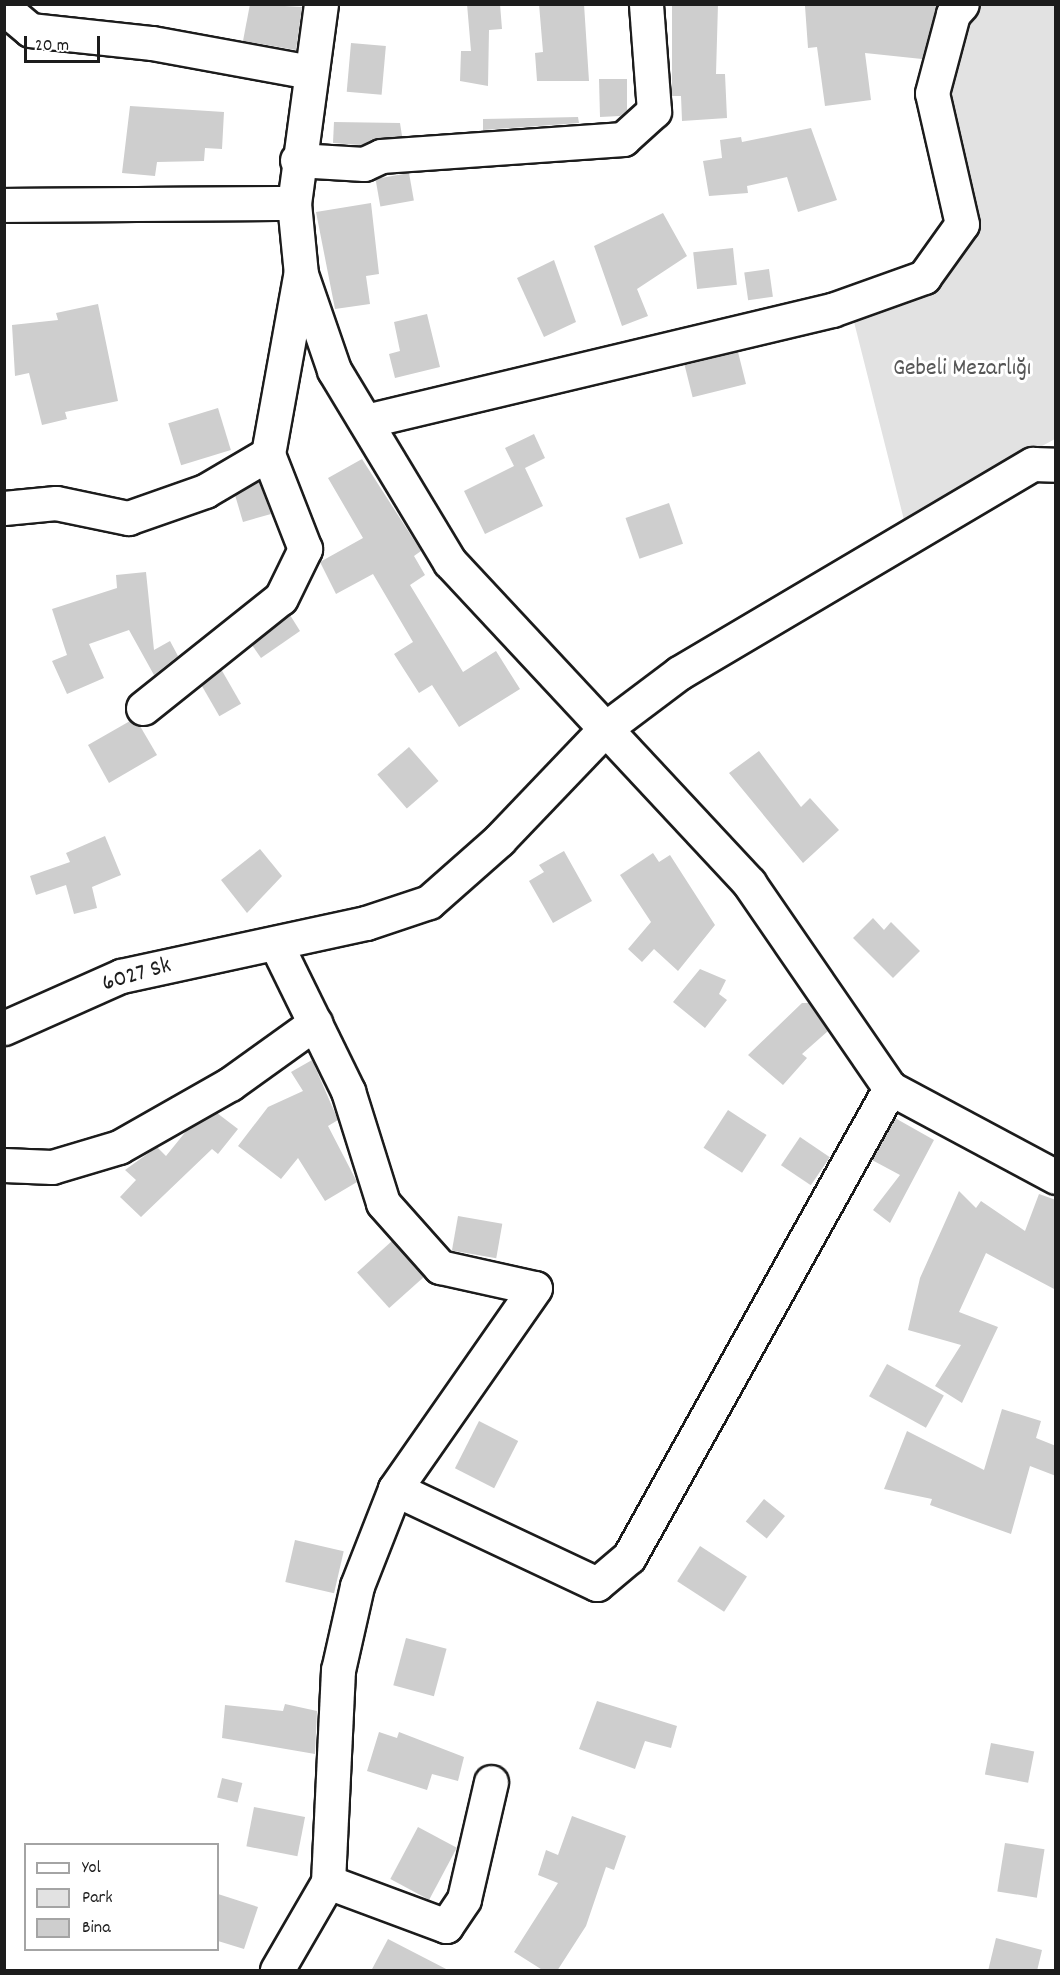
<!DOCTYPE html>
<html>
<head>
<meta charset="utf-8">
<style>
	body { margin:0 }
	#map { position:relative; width:1060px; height:1975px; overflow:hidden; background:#fff; font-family:Dekko,sans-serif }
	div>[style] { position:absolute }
	.green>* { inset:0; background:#e2e2e2 }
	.building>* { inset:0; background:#cecece; transform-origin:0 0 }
	.roads { filter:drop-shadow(2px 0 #1c1c1c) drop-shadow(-2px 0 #1c1c1c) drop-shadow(0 2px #1c1c1c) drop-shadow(0 -2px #1c1c1c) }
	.minor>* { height:33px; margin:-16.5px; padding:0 16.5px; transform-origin:16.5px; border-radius:16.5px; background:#fff }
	span { translate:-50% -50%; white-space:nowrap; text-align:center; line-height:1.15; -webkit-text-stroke:6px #fff; paint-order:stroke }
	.park-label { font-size:24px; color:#575757 }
	.street-label { font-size:24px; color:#1c1c1c }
	.frame { position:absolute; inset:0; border:6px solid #1c1c1c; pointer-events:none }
	.legend { position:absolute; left:24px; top:1843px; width:195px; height:108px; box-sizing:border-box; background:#fff; border:2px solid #a4a4a4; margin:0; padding:8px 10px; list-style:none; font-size:18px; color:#1c1c1c }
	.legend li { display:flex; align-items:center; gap:12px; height:30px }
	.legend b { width:30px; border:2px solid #a4a4a4 }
	.scale { position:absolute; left:24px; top:36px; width:76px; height:27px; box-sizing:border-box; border:3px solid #1c1c1c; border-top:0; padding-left:8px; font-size:18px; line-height:21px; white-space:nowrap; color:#1c1c1c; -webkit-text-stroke:4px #fff; paint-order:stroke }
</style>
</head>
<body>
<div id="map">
	<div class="green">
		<i style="clip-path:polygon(974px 5px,1055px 5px,1055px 439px,904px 520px,853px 318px,963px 247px,936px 95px)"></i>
	</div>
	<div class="building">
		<i style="clip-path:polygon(250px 4px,302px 7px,296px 50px,243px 41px)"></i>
		<i style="clip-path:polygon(467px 4px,500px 4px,502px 29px,489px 30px,488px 86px,460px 81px,461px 51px,471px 51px)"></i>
		<i style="clip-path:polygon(539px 4px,584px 4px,589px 81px,537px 81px,535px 53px,543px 52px)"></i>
		<i style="clip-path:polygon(672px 4px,718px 4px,716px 74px,725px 74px,727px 118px,682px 121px,681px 96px,672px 96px)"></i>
		<i style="clip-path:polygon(937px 4px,922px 59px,865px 53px,871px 100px,825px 106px,817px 47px,808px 48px,805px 6px)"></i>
		<i style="left:351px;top:43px;width:35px;height:49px;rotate:5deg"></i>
		<i style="clip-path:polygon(599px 79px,627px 79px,627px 110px,620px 116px,600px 117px)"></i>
		<i style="clip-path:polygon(130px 106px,224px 112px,222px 149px,205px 148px,204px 161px,157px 162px,155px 176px,122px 173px)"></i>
		<i style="clip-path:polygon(578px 117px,579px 123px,483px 130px,483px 119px)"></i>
		<i style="clip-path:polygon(334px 122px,400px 123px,402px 136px,360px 145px,333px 143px)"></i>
		<i style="clip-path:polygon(811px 128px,837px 200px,798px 212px,787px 177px,747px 186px,748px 193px,709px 196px,703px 161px,722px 158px,720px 140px,741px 137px,742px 142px)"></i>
		<i style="left:409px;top:173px;width:28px;height:34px;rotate:80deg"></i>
		<i style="clip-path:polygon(371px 203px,379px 274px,366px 276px,370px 304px,335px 309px,316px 212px)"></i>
		<i style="clip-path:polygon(663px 213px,687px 256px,637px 289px,648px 316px,622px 326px,594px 246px)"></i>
		<i style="left:733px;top:248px;width:37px;height:40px;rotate:84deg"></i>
		<i style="clip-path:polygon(554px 260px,576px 322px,544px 337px,517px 278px)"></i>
		<i style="left:769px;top:269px;width:28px;height:25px;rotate:82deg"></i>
		<i style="clip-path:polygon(98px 304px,118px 401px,65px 412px,67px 419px,42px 425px,29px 373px,15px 376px,12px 325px,58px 320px,56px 313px)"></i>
		<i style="clip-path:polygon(427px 314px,440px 367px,395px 378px,389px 354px,400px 351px,394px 322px)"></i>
		<i style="left:738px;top:352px;width:33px;height:55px;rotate:76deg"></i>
		<i style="left:218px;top:408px;width:44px;height:52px;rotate:73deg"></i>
		<i style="clip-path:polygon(534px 434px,545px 458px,525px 468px,543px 506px,485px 534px,464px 491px,514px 466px,505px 448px)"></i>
		<i style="clip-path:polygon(362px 459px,421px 551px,414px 556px,425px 575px,410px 585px,463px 672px,496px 651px,520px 689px,459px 727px,432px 685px,419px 693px,394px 654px,413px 642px,373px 574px,336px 594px,320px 562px,363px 538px,328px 478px)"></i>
		<i style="clip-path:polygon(259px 481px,271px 514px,243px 522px,235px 495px)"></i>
		<i style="left:669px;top:503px;width:43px;height:46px;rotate:71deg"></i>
		<i style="clip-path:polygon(146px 572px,154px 650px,170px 641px,178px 656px,154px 675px,129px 630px,89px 644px,104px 678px,67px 694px,52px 661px,67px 655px,52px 609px,117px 588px,116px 575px)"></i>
		<i style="clip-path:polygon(290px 615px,300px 631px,261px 658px,252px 645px)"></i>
		<i style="left:221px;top:669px;width:40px;height:25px;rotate:60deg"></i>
		<i style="clip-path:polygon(130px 721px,140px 726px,157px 755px,109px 783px,88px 745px)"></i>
		<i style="left:409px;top:747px;width:45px;height:42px;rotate:49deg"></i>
		<i style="clip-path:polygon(759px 751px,801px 807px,810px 798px,839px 830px,803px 863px,729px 773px)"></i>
		<i style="clip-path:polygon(105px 836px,121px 875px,92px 887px,97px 908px,74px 914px,66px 885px,36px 895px,30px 876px,70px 862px,66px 853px)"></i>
		<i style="clip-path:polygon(260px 849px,282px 876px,247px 913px,221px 880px)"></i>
		<i style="clip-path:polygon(564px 851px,592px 901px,553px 923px,529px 881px,544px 872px,539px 865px)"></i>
		<i style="clip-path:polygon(653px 853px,659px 862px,670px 855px,715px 925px,678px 971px,654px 949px,642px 962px,628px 949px,651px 922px,620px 875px)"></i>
		<i style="clip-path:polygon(873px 918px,884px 930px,891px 922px,920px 951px,893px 978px,853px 938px)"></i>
		<i style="clip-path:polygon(700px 969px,726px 980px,719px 994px,727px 1000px,705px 1028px,673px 1002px)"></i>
		<i style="clip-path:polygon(802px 1003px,809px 1003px,828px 1031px,802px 1054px,807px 1058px,783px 1085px,748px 1055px)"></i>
		<i style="clip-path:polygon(312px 1060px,338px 1120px,328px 1126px,357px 1182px,325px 1201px,298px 1158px,281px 1179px,238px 1146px,268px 1107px,303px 1091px,291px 1072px)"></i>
		<i style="left:728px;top:1110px;width:46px;height:45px;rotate:33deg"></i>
		<i style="clip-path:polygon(217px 1113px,238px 1129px,218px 1154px,212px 1149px,141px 1217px,120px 1197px,136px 1180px,125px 1170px,157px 1147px,166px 1156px,187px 1130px)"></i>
		<i style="clip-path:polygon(895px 1118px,934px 1140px,890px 1223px,873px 1210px,900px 1175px,872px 1160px)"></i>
		<i style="left:800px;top:1137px;width:36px;height:34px;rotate:34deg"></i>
		<i style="clip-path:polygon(959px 1191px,976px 1208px,981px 1201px,1025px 1231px,1039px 1194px,1056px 1200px,1056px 1290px,986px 1253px,959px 1312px,998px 1327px,962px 1403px,935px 1386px,961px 1345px,908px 1330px,920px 1278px)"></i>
		<i style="left:458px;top:1216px;width:45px;height:35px;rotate:10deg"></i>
		<i style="left:392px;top:1241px;width:48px;height:47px;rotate:48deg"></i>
		<i style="left:887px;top:1364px;width:65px;height:37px;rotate:29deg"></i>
		<i style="clip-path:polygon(1002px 1409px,1041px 1421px,1036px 1438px,1056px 1446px,1056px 1476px,1030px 1466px,1011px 1534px,930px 1505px,932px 1499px,884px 1489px,907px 1431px,984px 1470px)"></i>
		<i style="left:479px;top:1421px;width:44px;height:53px;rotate:27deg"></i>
		<i style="left:764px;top:1499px;width:27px;height:29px;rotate:39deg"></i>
		<i style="left:295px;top:1540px;width:50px;height:43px;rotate:13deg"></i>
		<i style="left:700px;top:1546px;width:56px;height:42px;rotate:33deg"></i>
		<i style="left:406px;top:1638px;width:42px;height:49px;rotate:15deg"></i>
		<i style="clip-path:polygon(597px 1701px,677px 1726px,671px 1748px,645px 1741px,635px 1769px,579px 1749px)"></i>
		<i style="clip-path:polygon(285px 1704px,317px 1711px,315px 1754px,222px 1738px,225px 1705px,283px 1711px)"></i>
		<i style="clip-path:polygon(379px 1732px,397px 1738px,399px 1732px,464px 1757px,458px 1781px,432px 1774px,427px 1790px,367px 1771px)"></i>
		<i style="left:991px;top:1743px;width:44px;height:32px;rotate:11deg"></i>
		<i style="left:222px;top:1778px;width:21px;height:20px;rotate:14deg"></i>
		<i style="left:254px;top:1807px;width:52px;height:40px;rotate:11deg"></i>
		<i style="clip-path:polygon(572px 1816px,626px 1836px,614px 1870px,606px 1867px,586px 1926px,557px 1971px,544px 1971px,514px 1952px,558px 1883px,538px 1875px,546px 1850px,558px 1855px)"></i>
		<i style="left:418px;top:1827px;width:44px;height:59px;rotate:28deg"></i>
		<i style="left:1005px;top:1843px;width:40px;height:49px;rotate:9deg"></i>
		<i style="clip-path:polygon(218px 1894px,258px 1907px,244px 1949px,218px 1941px)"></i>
		<i style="clip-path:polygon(996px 1938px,1042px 1950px,1037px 1971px,988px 1971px)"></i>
		<i style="clip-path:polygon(388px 1939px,450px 1971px,371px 1971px)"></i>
	</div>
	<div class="roads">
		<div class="minor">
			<i style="left:321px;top:4px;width:201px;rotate:97.7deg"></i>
			<i style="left:294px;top:203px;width:71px;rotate:84.4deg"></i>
			<i style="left:301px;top:274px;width:102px;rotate:71deg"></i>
			<i style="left:334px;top:370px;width:224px;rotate:58.9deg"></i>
			<i style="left:450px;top:562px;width:439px;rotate:47deg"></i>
			<i style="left:749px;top:883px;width:249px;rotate:55.5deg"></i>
			<i style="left:890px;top:1088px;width:188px;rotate:28.2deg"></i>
			<i style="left:4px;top:8px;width:34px;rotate:40deg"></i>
			<i style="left:30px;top:30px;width:123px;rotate:6.1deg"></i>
			<i style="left:152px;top:43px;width:161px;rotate:10.4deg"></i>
			<i style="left:297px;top:160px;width:67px;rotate:3.4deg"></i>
			<i style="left:364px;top:164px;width:19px;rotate:-25deg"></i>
			<i style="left:381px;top:156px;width:243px;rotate:-4deg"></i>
			<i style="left:623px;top:139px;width:42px;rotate:-42.1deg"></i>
			<i style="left:654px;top:111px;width:107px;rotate:-94.3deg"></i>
			<i style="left:4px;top:205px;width:290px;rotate:-0.4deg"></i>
			<i style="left:366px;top:421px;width:479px;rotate:-13.4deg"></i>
			<i style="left:832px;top:310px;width:98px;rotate:-19.7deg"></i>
			<i style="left:924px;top:277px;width:65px;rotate:-54.4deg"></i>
			<i style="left:962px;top:224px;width:134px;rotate:-102.9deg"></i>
			<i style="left:932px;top:93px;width:82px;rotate:-75.1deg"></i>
			<i style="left:953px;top:14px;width:13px;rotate:-48deg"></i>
			<i style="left:4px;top:508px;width:52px;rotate:-5.5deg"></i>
			<i style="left:56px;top:503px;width:74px;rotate:11.8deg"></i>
			<i style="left:128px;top:518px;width:82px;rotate:-19.3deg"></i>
			<i style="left:205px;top:491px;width:73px;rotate:-30.4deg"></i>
			<i style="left:268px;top:454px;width:181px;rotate:-79.8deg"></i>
			<i style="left:143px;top:708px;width:176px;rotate:-38.6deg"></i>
			<i style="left:281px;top:598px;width:55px;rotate:-63.9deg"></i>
			<i style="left:305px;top:549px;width:102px;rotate:-111.3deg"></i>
			<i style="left:276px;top:944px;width:164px;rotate:63.9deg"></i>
			<i style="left:348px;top:1091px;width:117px;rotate:72.6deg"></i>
			<i style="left:383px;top:1203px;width:86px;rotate:48.3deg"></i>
			<i style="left:440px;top:1267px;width:97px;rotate:12.5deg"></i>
			<i style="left:535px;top:1288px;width:245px;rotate:124.9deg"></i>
			<i style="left:395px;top:1489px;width:104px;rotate:111.4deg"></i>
			<i style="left:357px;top:1586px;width:86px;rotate:102.7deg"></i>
			<i style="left:338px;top:1670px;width:212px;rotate:92.7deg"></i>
			<i style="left:328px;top:1882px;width:102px;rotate:120.1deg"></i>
			<i style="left:4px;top:1028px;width:128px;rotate:-24deg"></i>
			<i style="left:121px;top:976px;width:251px;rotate:-12.2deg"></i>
			<i style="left:366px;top:923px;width:66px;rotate:-18.4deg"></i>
			<i style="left:429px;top:902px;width:94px;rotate:-41.5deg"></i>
			<i style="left:499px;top:840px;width:155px;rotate:-46.3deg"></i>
			<i style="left:606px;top:728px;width:91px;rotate:-37deg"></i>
			<i style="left:679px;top:673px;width:411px;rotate:-30.6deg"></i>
			<i style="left:1033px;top:464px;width:23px;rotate:2deg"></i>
			<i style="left:4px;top:1165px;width:48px;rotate:2.4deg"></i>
			<i style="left:52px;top:1167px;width:70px;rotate:-16.6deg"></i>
			<i style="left:119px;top:1147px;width:128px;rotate:-29.6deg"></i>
			<i style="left:230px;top:1084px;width:105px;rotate:-35.7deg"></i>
			<i style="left:395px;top:1489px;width:223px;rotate:25.2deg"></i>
			<i style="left:597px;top:1584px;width:42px;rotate:-40.2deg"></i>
			<i style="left:629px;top:1557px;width:537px;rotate:-60.9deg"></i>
			<i style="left:328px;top:1882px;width:126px;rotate:20.4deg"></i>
			<i style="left:446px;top:1926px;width:32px;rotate:-56deg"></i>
			<i style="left:464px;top:1899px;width:120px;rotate:-77deg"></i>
		</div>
	</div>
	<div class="park-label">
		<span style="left:962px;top:370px">Gebeli Mezarlığı</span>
	</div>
	<div class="street-label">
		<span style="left:137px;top:976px;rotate:-16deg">6027 Sk</span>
	</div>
	<div class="frame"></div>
	<ul class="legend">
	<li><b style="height:8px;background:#fff"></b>Yol</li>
	<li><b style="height:16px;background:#e2e2e2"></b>Park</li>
	<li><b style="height:16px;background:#cecece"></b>Bina</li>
	</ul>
	<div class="scale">20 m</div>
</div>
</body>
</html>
